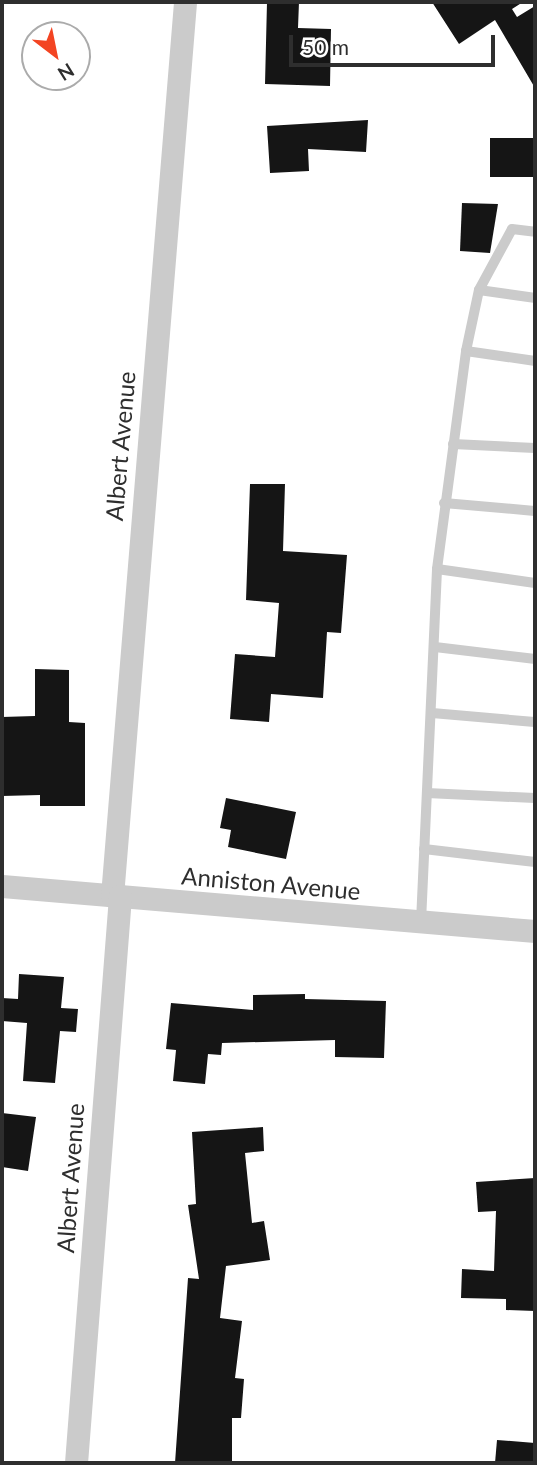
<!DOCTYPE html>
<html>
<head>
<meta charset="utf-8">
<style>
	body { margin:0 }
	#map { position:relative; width:537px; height:1465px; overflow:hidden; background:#fff; font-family:Lato,sans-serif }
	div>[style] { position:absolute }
	.building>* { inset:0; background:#151515; transform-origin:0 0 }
	.service>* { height:10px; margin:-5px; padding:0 5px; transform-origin:5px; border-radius:5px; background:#cbcbcb }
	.minor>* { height:23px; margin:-11.5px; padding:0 11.5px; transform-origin:11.5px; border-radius:11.5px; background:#cbcbcb }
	span { translate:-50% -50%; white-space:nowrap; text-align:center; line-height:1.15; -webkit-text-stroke:7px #fff; paint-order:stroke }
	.street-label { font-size:24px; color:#2e2e2e }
	.frame { position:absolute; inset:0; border:4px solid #2e2e2e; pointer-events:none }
	.north { position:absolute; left:21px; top:21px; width:70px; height:70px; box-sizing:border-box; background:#fff; border:2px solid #ababab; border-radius:50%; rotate:148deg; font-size:19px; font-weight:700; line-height:28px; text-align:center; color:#2e2e2e }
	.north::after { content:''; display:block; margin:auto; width:24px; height:32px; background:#f34422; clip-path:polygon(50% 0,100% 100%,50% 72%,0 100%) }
	.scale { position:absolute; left:289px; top:35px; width:206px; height:32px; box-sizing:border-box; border:4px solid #2e2e2e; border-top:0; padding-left:9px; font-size:21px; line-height:24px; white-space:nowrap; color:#2e2e2e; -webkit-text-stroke:5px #fff; paint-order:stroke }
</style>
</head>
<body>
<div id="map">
	<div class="building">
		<i style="clip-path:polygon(267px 2px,299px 2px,298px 28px,331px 29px,330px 86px,265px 84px)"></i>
		<i style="clip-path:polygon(432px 2px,523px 2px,512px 9px,517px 17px,535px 6px,535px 88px,495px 20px,459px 44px)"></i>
		<i style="clip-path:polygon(368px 120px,366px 152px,308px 149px,309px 171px,270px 173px,267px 126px)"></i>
		<i style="left:535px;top:138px;width:39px;height:45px;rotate:90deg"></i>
		<i style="clip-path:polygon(462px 203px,498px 204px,490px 253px,460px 251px)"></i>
		<i style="clip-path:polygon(250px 484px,285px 484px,283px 551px,347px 555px,341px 633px,327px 632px,323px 698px,271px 694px,269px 722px,230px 719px,235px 654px,275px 657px,279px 603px,246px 600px)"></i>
		<i style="clip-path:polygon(35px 669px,69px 670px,69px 722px,85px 723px,85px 806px,40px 806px,40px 795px,2px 796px,2px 717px,35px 716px)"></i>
		<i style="clip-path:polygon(226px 798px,296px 812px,286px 859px,228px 847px,231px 830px,220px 828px)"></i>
		<i style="clip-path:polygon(19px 974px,64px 977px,61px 1008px,78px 1009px,76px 1032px,60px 1031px,55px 1083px,23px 1081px,27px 1023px,2px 1021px,2px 998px,18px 999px)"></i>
		<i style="clip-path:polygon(305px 994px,305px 999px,386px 1001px,384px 1058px,335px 1057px,335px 1040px,222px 1043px,221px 1055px,208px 1054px,205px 1084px,173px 1081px,176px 1050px,166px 1049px,171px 1003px,253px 1010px,253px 995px)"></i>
		<i style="clip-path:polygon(2px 1113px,36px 1117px,28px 1171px,2px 1167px)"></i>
		<i style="clip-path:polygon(263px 1127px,264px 1151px,245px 1153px,252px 1223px,264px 1221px,270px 1260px,226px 1266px,220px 1318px,242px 1321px,235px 1378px,244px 1379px,241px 1418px,232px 1418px,232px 1463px,175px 1463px,188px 1278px,199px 1279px,188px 1205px,196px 1204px,192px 1132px)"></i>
		<i style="clip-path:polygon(535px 1178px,535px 1311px,506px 1310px,506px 1299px,461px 1298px,462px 1269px,494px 1271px,496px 1211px,478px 1212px,476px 1182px)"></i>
		<i style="clip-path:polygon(497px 1440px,535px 1443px,535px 1463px,495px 1463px)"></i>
	</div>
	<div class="service">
		<i style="left:479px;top:290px;width:57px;rotate:8.1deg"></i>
		<i style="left:466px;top:351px;width:70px;rotate:8.2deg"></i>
		<i style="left:453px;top:444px;width:82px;rotate:2.8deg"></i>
		<i style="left:444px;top:503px;width:91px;rotate:5deg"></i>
		<i style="left:437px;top:569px;width:99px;rotate:8.1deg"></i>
		<i style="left:435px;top:647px;width:101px;rotate:6.8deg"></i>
		<i style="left:432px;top:713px;width:103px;rotate:5deg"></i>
		<i style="left:427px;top:793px;width:108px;rotate:2.7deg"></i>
		<i style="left:424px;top:849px;width:112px;rotate:6.7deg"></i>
		<i style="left:421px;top:922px;width:353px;rotate:-87.4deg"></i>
		<i style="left:437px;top:569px;width:220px;rotate:-82.4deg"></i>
		<i style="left:466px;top:351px;width:62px;rotate:-78deg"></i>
		<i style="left:479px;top:290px;width:69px;rotate:-61.6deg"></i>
		<i style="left:512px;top:229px;width:23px;rotate:7deg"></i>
	</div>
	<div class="minor">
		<i style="left:2px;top:886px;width:535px;rotate:4.83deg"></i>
		<i style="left:112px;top:896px;width:897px;rotate:-85.33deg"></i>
		<i style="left:76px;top:1463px;width:569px;rotate:-85.56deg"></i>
	</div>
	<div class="street-label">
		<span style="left:120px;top:446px;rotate:-85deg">Albert Avenue</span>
		<span style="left:271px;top:883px;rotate:5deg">Anniston Avenue</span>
		<span style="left:70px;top:1178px;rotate:-86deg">Albert Avenue</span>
	</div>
	<div class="frame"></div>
	<div class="north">N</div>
	<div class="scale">50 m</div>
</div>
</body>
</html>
